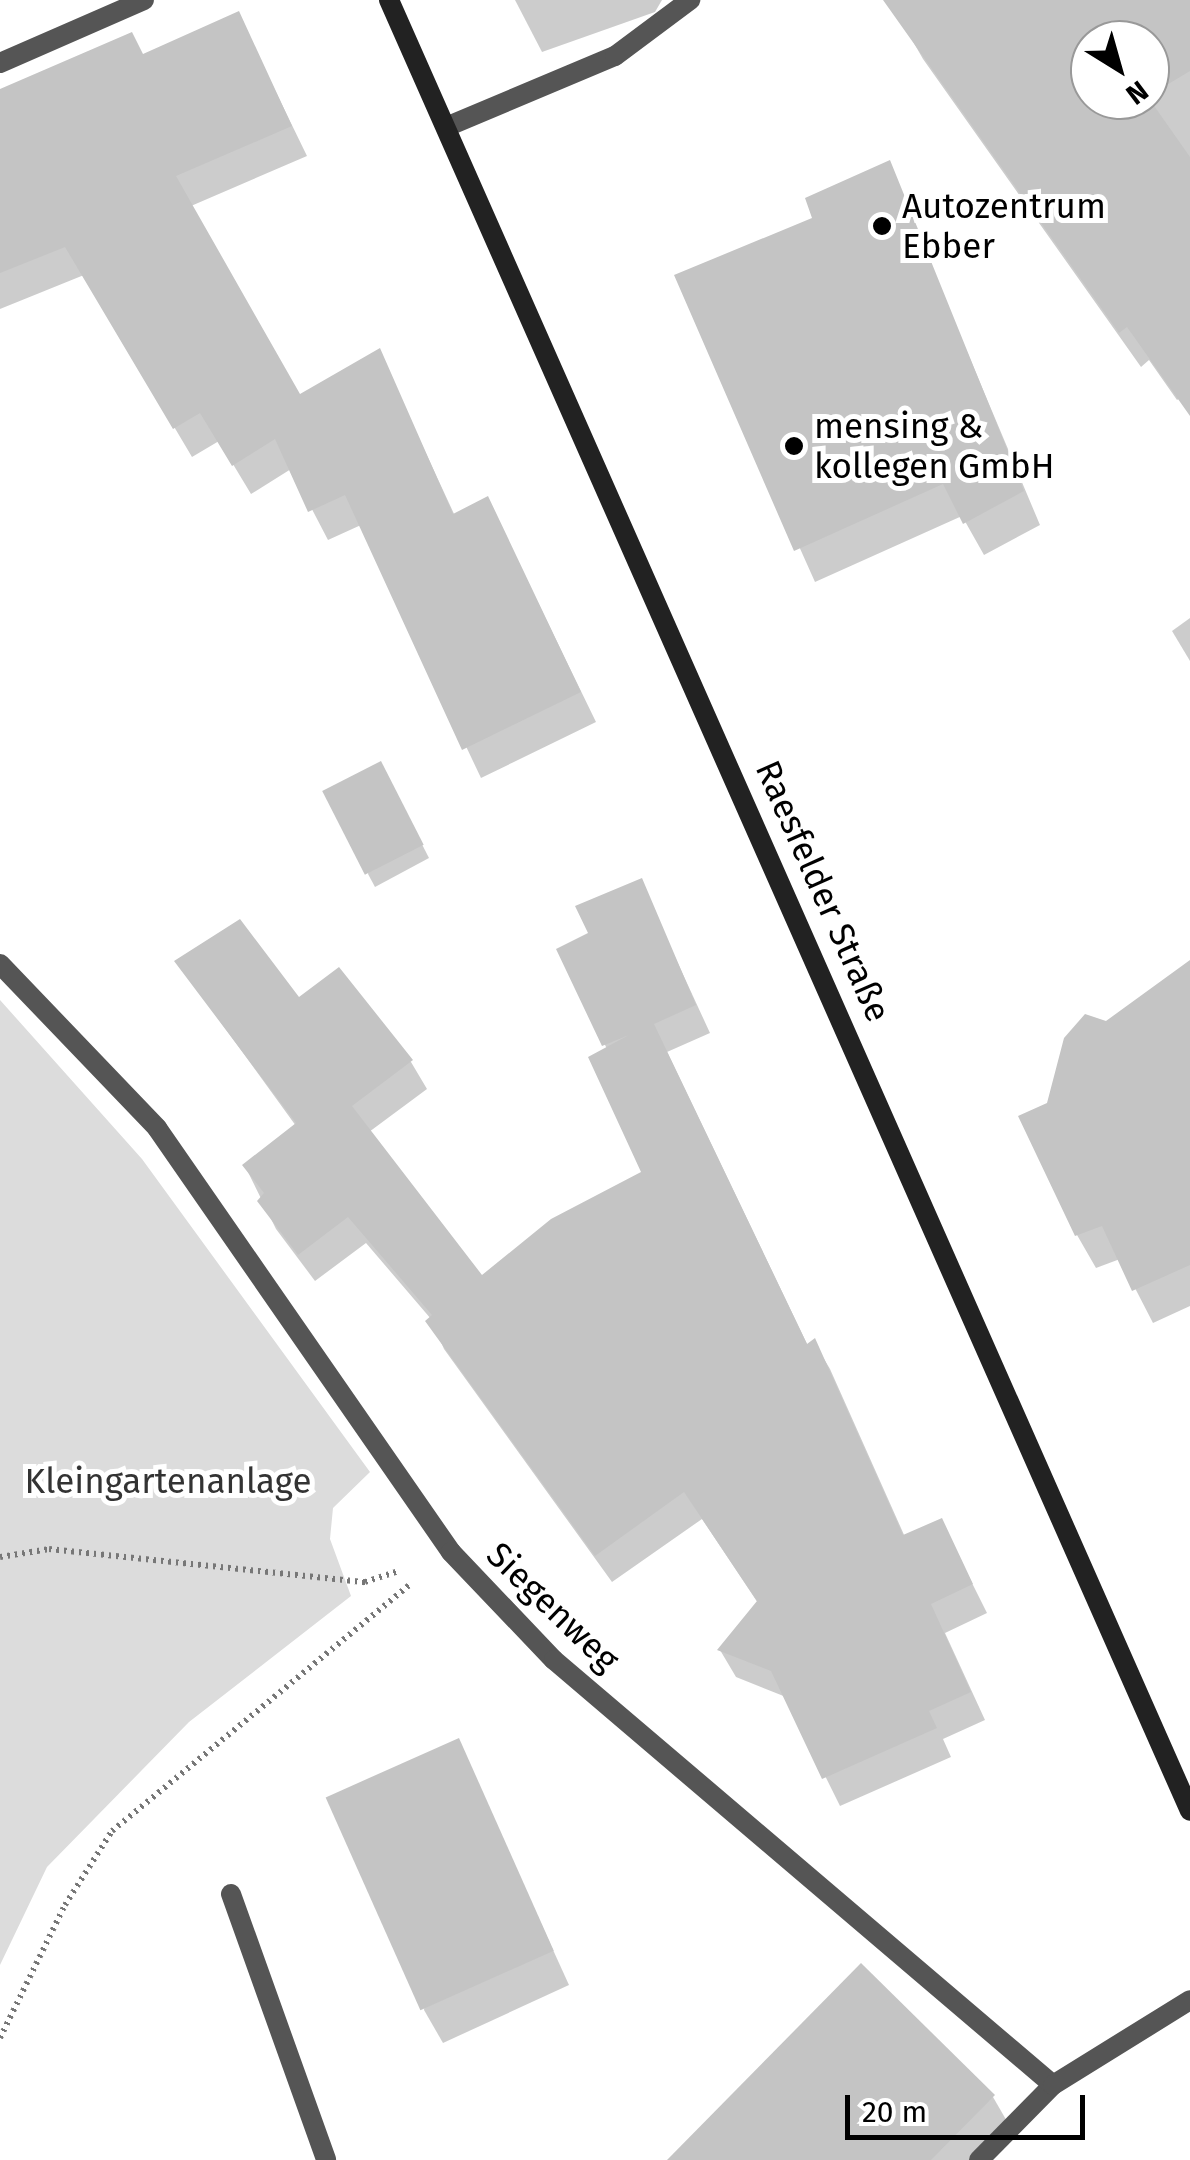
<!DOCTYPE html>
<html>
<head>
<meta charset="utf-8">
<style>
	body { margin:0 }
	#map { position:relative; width:1190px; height:2160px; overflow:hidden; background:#fff; font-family:"Fira Sans",sans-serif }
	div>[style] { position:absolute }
	.green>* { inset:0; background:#dcdcdc }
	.shadow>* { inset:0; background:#0003 }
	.building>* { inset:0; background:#c4c4c4; transform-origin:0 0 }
	.path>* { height:6px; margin-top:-3px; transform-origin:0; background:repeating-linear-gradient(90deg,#777 0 2.5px,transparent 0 7.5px) }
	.lane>* { height:20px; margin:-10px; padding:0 10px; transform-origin:10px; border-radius:10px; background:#555 }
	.street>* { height:20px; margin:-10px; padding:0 10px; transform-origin:10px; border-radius:10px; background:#555 }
	.secondary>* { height:20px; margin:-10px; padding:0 10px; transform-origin:10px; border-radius:10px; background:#222 }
	.dots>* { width:28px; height:28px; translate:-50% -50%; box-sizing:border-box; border:5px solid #fff; border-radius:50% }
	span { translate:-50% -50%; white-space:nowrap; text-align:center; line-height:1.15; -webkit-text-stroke:10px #fff; paint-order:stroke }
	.poi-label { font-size:35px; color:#000 }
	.left { translate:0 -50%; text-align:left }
	.street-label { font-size:35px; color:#000 }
	.park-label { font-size:35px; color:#333 }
	.north { position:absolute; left:1070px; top:20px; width:100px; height:100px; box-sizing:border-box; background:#fff; border:2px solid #999; border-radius:50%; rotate:143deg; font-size:28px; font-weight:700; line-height:40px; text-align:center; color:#000 }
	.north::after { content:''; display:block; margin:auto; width:35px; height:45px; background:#000; clip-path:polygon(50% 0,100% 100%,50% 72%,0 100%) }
	.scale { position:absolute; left:845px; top:2095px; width:240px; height:45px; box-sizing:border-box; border:5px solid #000; border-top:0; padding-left:12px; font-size:30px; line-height:35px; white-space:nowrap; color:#000; -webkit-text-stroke:8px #fff; paint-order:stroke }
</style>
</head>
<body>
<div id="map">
	<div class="green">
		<i style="clip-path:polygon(0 1000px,142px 1159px,370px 1472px,333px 1508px,330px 1539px,351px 1596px,189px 1722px,47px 1867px,0 1965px)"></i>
	</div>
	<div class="shadow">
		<i style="clip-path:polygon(515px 0,662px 0,655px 12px,542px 52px)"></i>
		<i style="clip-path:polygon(evenodd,942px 0,1190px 0,1190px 391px,1177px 400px,1149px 360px,1141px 367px,923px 59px,903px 24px,942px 0,1090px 40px,1150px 40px,1150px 100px,1090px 100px,1090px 40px)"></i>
		<i style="clip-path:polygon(238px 14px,307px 156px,191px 206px,299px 397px,379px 352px,455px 516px,488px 500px,596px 722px,481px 778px,361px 525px,328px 540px,291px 469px,251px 494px,219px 441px,192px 457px,84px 275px,0 309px,0 93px,143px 57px)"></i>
		<i style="clip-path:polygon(888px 164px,1040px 525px,984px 555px,962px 516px,815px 582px,678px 276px,815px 219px)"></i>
		<i style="clip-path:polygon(1190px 618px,1190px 661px,1172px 631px)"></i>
		<i style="clip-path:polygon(387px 776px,429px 858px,375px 887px,368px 874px)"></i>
		<i style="clip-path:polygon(640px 881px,710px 1033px,667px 1052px,808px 1346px,814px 1342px,830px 1369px,905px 1537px,941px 1521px,987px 1613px,945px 1633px,985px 1720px,943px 1739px,951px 1757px,840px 1806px,786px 1697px,736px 1677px,720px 1650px,758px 1603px,702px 1519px,612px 1582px,444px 1349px,431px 1319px,366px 1243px,315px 1281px,276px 1229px,245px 1166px,296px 1126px,177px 962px,299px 1001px,411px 1062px,427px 1089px,369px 1132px,482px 1278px,645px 1173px,607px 1049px,559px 950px,591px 934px)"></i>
		<i style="clip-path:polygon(1190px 1003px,1190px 1306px,1153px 1323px,1120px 1259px,1096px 1268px,1077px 1235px,1049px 1105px,1106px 1024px)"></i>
		<i style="clip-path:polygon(458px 1741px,569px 1985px,443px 2043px,424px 2010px)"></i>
		<i style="clip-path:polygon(993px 2097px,1012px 2130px,982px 2160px,671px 2160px)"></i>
	</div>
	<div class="building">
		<i style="clip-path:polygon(883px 0,1190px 0,1190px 71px,1150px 95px,1150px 40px,1090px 40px,1090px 100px,1150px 100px,1190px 157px,1190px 416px,1127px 327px,1119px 333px)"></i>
		<i style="clip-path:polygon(239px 11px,292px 126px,176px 176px,300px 394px,380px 348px,453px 514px,488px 496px,581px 692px,462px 750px,345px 495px,308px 512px,275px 439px,232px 466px,200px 413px,173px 429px,65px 247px,0 273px,0 89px,132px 32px,143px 54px)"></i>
		<i style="clip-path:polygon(890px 160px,1024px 491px,963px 524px,943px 484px,794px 551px,674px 275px,812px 218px,805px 198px)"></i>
		<i style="left:381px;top:761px;width:94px;height:66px;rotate:63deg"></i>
		<i style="clip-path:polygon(642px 878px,696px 1005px,654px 1024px,807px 1344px,815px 1338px,903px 1535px,942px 1518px,973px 1584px,931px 1604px,971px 1692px,929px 1711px,937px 1728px,822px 1779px,771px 1671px,717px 1650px,757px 1601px,684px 1492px,595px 1556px,425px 1321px,432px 1315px,348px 1217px,298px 1255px,257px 1201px,264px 1193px,242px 1165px,296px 1123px,174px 961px,240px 919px,299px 997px,339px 967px,413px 1060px,352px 1106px,482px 1275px,551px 1219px,641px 1172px,588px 1057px,629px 1035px,602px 1046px,556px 949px,588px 933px,575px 906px)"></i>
		<i style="clip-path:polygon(1190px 960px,1190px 1265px,1132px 1291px,1102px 1226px,1075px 1236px,1018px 1116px,1047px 1103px,1064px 1038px,1085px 1014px,1106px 1021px)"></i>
		<i style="left:459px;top:1738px;width:233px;height:146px;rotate:66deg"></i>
		<i style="clip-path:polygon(861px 1963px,995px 2095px,931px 2160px,667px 2160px)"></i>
	</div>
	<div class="path">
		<i style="left:0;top:1557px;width:50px;rotate:-9.3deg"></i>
		<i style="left:49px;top:1549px;width:318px;rotate:6deg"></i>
		<i style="left:365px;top:1582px;width:35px;rotate:-18deg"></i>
		<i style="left:0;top:2038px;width:148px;rotate:-64deg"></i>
		<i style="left:65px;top:1905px;width:88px;rotate:-57.6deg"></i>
		<i style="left:112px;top:1831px;width:388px;rotate:-39.6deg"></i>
	</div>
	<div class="lane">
		<i style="left:0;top:63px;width:157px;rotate:-23.6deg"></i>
		<i style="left:446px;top:127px;width:183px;rotate:-22.8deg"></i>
		<i style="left:615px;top:56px;width:94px;rotate:-36.7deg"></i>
		<i style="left:231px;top:1894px;width:282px;rotate:70.3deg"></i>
		<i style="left:979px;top:2160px;width:105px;rotate:-45.4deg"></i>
	</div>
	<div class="street">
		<i style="left:0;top:964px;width:227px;rotate:46.2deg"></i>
		<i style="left:157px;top:1128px;width:516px;rotate:55.26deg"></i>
		<i style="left:451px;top:1552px;width:149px;rotate:46.4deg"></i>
		<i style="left:554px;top:1660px;width:655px;rotate:40.42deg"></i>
		<i style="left:1053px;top:2085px;width:161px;rotate:-31.8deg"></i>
	</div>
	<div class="secondary">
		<i style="left:389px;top:0;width:1980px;rotate:66.14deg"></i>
	</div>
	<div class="dots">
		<i style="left:882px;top:226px;background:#000"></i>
		<i style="left:794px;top:446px;background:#000"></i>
	</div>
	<div class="poi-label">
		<span class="left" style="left:902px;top:226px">Autozentrum<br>Ebber</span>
		<span class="left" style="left:814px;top:446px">mensing &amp;<br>kollegen GmbH</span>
	</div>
	<div class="street-label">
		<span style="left:823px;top:891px;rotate:66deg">Raesfelder Straße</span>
		<span style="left:553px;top:1607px;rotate:44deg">Siegenweg</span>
	</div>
	<div class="park-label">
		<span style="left:168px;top:1481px">Kleingartenanlage</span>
	</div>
	<div class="north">N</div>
	<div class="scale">20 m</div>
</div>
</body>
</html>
